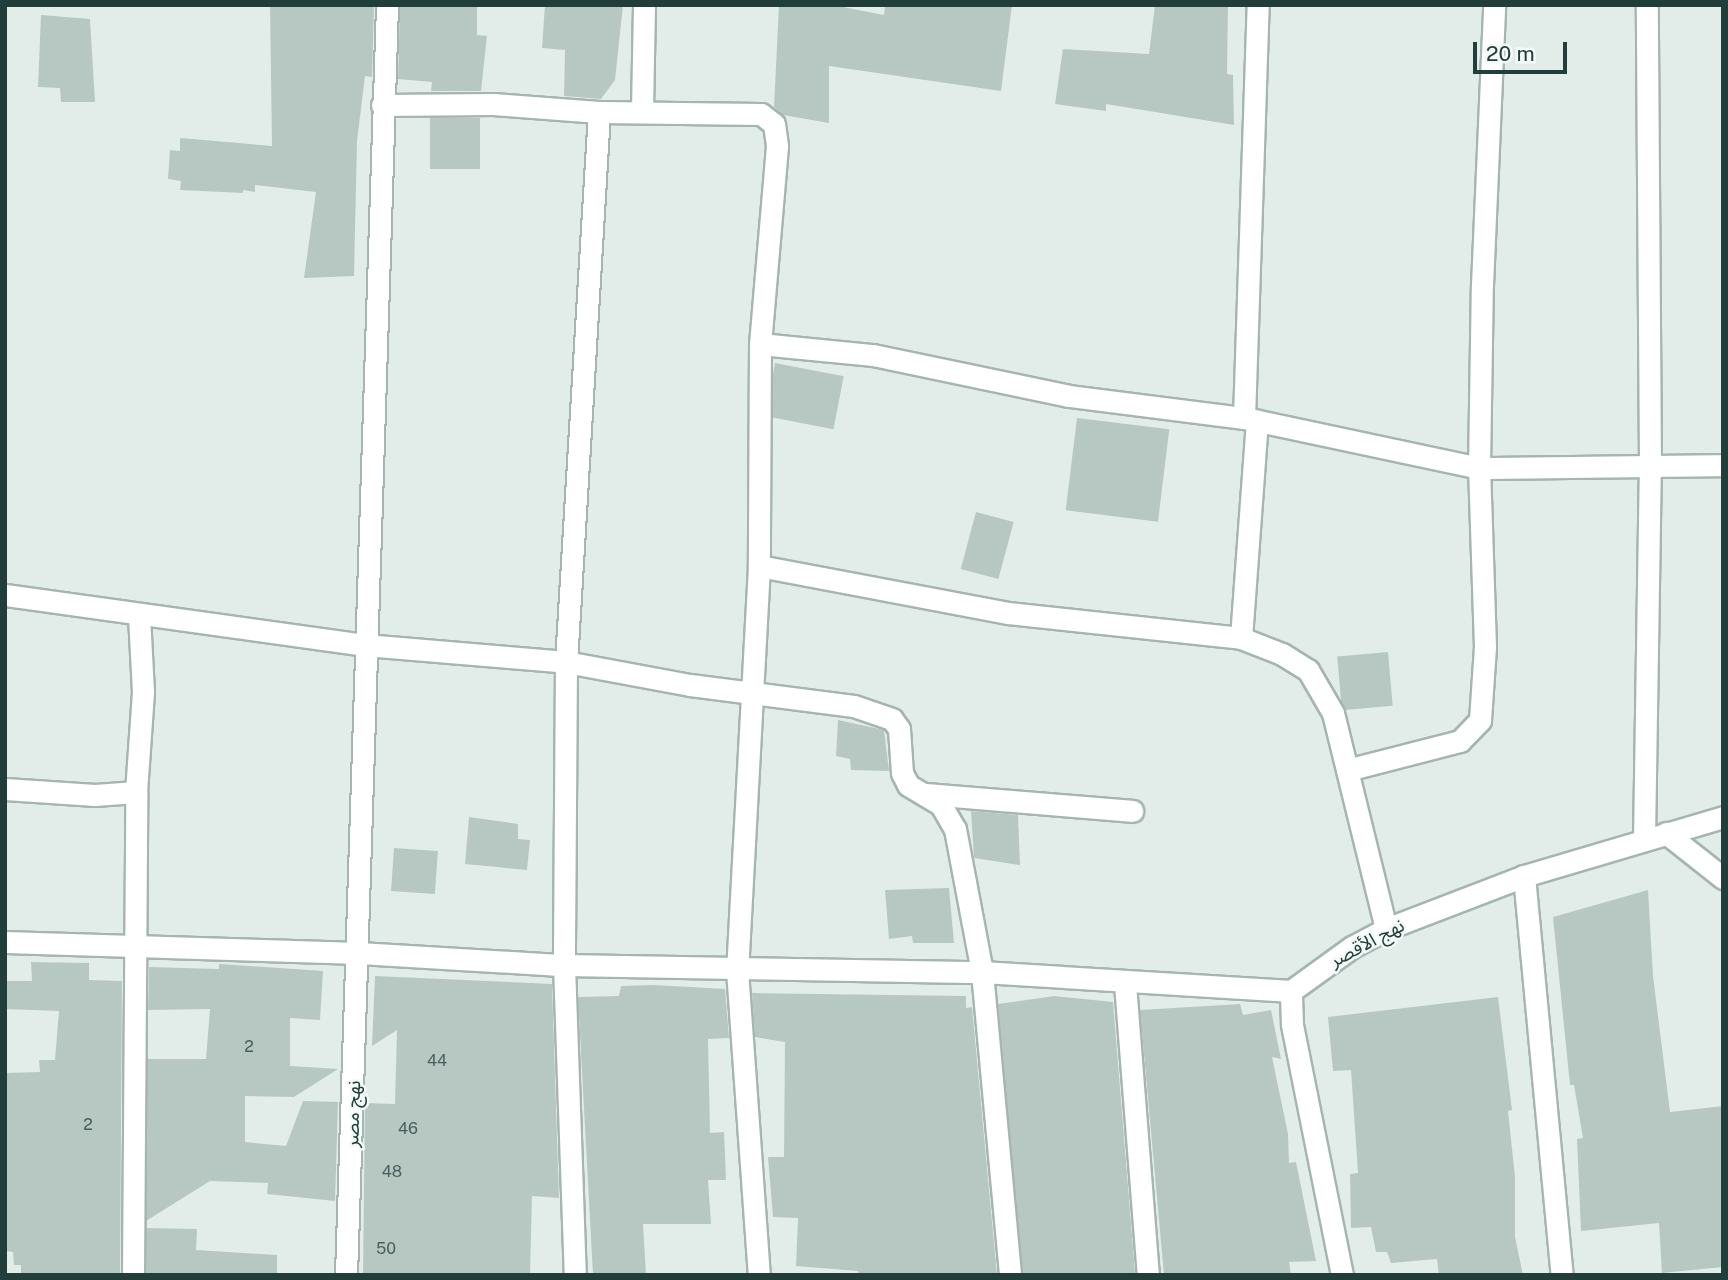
<!DOCTYPE html>
<html>
<head>
<meta charset="utf-8">
<style>
	body { margin:0 }
	#map { position:relative; width:1728px; height:1280px; overflow:hidden; background:#e2edea; font-family:"Public Sans","Noto Sans Arabic",sans-serif }
	div>[style] { position:absolute }
	.building>* { inset:0; background:#b7c8c3; transform-origin:0 0 }
	.roads { filter:drop-shadow(2px 0 #a4b5b2) drop-shadow(-2px 0 #a4b5b2) drop-shadow(0 2px #a4b5b2) drop-shadow(0 -2px #a4b5b2) }
	.street>* { height:21px; margin:-10.5px; padding:0 10.5px; transform-origin:10.5px; border-radius:10.5px; background:#fff }
	span { translate:-50% -50%; white-space:nowrap; text-align:center; line-height:1.15; -webkit-text-stroke:5px #f3f9f7; paint-order:stroke }
	.number-label { font-size:16px; color:#46605d }
	.number-label span { -webkit-text-stroke-width:0 }
	.street-label { font-size:19px; color:#213e3b }
	.frame { position:absolute; inset:0; border:7px solid #213e3b; pointer-events:none }
	.scale { position:absolute; left:1473px; top:42px; width:94px; height:32px; box-sizing:border-box; border:4px solid #213e3b; border-top:0; padding-left:9px; font-size:21px; line-height:24px; white-space:nowrap; color:#213e3b; -webkit-text-stroke:5px #f3f9f7; paint-order:stroke }
</style>
</head>
<body>
<div id="map">
	<div class="building">
		<i style="clip-path:polygon(270px 5px,374px 5px,372px 77px,365px 76px,357px 141px,354px 276px,304px 278px,316px 192px,255px 185px,255px 192px,243px 190px,243px 193px,180px 190px,181px 181px,168px 179px,170px 150px,180px 151px,180px 138px,272px 146px)"></i>
		<i style="clip-path:polygon(400px 5px,477px 5px,477px 35px,487px 36px,481px 91px,431px 91px,432px 82px,398px 79px)"></i>
		<i style="clip-path:polygon(545px 5px,623px 5px,615px 80px,601px 99px,564px 96px,565px 50px,542px 48px)"></i>
		<i style="clip-path:polygon(779px 5px,833px 5px,884px 15px,885px 5px,1012px 5px,1001px 91px,829px 66px,829px 123px,783px 115px,774px 107px)"></i>
		<i style="clip-path:polygon(1155px 5px,1228px 5px,1227px 74px,1233px 75px,1234px 125px,1106px 104px,1106px 111px,1055px 104px,1063px 49px,1149px 54px)"></i>
		<i style="clip-path:polygon(41px 15px,90px 19px,95px 102px,61px 102px,60px 88px,38px 87px)"></i>
		<i style="left:430px;top:118px;width:50px;height:51px"></i>
		<i style="left:775px;top:363px;width:70px;height:54px;rotate:11deg"></i>
		<i style="left:1077px;top:418px;width:93px;height:93px;rotate:7deg"></i>
		<i style="left:976px;top:512px;width:39px;height:59px;rotate:15deg"></i>
		<i style="left:1388px;top:652px;width:54px;height:51px;rotate:85deg"></i>
		<i style="clip-path:polygon(838px 720px,884px 730px,889px 771px,851px 770px,850px 759px,836px 756px)"></i>
		<i style="clip-path:polygon(971px 811px,1018px 815px,1020px 865px,974px 858px)"></i>
		<i style="clip-path:polygon(469px 817px,518px 824px,518px 839px,530px 840px,527px 870px,465px 864px)"></i>
		<i style="left:394px;top:848px;width:44px;height:43px;rotate:4deg"></i>
		<i style="clip-path:polygon(949px 888px,954px 943px,913px 943px,912px 936px,889px 939px,885px 890px)"></i>
		<i style="clip-path:polygon(1648px 890px,1653px 976px,1670px 1112px,1723px 1106px,1723px 1267px,1662px 1273px,1659px 1223px,1581px 1231px,1577px 1139px,1583px 1138px,1574px 1085px,1570px 1085px,1553px 917px)"></i>
		<i style="clip-path:polygon(31px 962px,89px 963px,89px 980px,122px 981px,120px 1275px,21px 1275px,21px 1265px,14px 1265px,13px 1252px,5px 1251px,5px 1073px,40px 1072px,39px 1060px,55px 1060px,59px 1011px,5px 1009px,5px 981px,32px 981px)"></i>
		<i style="clip-path:polygon(219px 964px,323px 971px,320px 1020px,290px 1018px,290px 1066px,338px 1069px,294px 1097px,245px 1096px,245px 1142px,286px 1146px,303px 1101px,338px 1102px,335px 1201px,267px 1194px,268px 1183px,210px 1181px,146px 1221px,147px 1059px,206px 1059px,210px 1009px,148px 1010px,149px 967px,219px 969px)"></i>
		<i style="clip-path:polygon(375px 976px,552px 984px,559px 1198px,532px 1196px,530px 1275px,363px 1275px,365px 1103px,395px 1104px,397px 1030px,372px 1046px)"></i>
		<i style="clip-path:polygon(654px 985px,725px 989px,729px 1038px,708px 1039px,710px 1133px,724px 1132px,726px 1180px,708px 1180px,711px 1224px,643px 1224px,646px 1275px,593px 1275px,578px 997px,619px 996px,621px 986px)"></i>
		<i style="clip-path:polygon(752px 993px,966px 996px,966px 1008px,972px 1007px,997px 1275px,859px 1275px,858px 1271px,796px 1266px,798px 1218px,773px 1217px,768px 1157px,784px 1157px,785px 1042px,755px 1037px)"></i>
		<i style="clip-path:polygon(1054px 996px,1113px 1002px,1135px 1273px,1023px 1275px,998px 1004px)"></i>
		<i style="clip-path:polygon(1498px 997px,1512px 1110px,1508px 1111px,1515px 1177px,1515px 1237px,1523px 1275px,1439px 1275px,1437px 1259px,1391px 1263px,1387px 1252px,1376px 1252px,1371px 1227px,1351px 1228px,1350px 1174px,1358px 1173px,1351px 1070px,1333px 1071px,1328px 1017px)"></i>
		<i style="clip-path:polygon(1240px 1004px,1243px 1015px,1271px 1010px,1281px 1059px,1272px 1057px,1288px 1134px,1289px 1163px,1296px 1162px,1316px 1261px,1289px 1262px,1291px 1275px,1164px 1275px,1140px 1010px)"></i>
		<i style="clip-path:polygon(146px 1228px,197px 1229px,196px 1250px,277px 1255px,277px 1275px,146px 1275px)"></i>
	</div>
	<div class="roads">
		<div class="street">
			<i style="left:382px;top:105px;width:111px;rotate:-0.5deg"></i>
			<i style="left:493px;top:104px;width:106px;rotate:4.3deg"></i>
			<i style="left:599px;top:112px;width:551px;rotate:93.43deg"></i>
			<i style="left:566px;top:662px;width:303px;rotate:90.4deg"></i>
			<i style="left:564px;top:965px;width:310px;rotate:88deg"></i>
			<i style="left:642px;top:110px;width:105px;rotate:-88.9deg"></i>
			<i style="left:599px;top:112px;width:162px;rotate:0.7deg"></i>
			<i style="left:761px;top:114px;width:16px;rotate:38deg"></i>
			<i style="left:774px;top:124px;width:22px;rotate:82deg"></i>
			<i style="left:777px;top:146px;width:199px;rotate:94.9deg"></i>
			<i style="left:760px;top:344px;width:222px;rotate:90.3deg"></i>
			<i style="left:759px;top:566px;width:405px;rotate:93.1deg"></i>
			<i style="left:737px;top:970px;width:306px;rotate:85.9deg"></i>
			<i style="left:760px;top:344px;width:114px;rotate:5.6deg"></i>
			<i style="left:873px;top:355px;width:200px;rotate:11.8deg"></i>
			<i style="left:1069px;top:396px;width:176px;rotate:7.2deg"></i>
			<i style="left:1244px;top:418px;width:240px;rotate:12deg"></i>
			<i style="left:1479px;top:468px;width:244px;rotate:-0.7deg"></i>
			<i style="left:1244px;top:418px;width:413px;rotate:-88.1deg"></i>
			<i style="left:759px;top:566px;width:253px;rotate:10.7deg"></i>
			<i style="left:1008px;top:613px;width:234px;rotate:6.1deg"></i>
			<i style="left:1241px;top:638px;width:44px;rotate:21.3deg"></i>
			<i style="left:1282px;top:654px;width:31px;rotate:32deg"></i>
			<i style="left:1308px;top:670px;width:50px;rotate:59.8deg"></i>
			<i style="left:1333px;top:713px;width:222px;rotate:76.2deg"></i>
			<i style="left:5px;top:595px;width:363px;rotate:7.9deg"></i>
			<i style="left:365px;top:645px;width:202px;rotate:4.8deg"></i>
			<i style="left:566px;top:662px;width:126px;rotate:10.5deg"></i>
			<i style="left:690px;top:685px;width:165px;rotate:7.3deg"></i>
			<i style="left:854px;top:706px;width:40px;rotate:18.9deg"></i>
			<i style="left:892px;top:719px;width:12px;rotate:55deg"></i>
			<i style="left:899px;top:729px;width:44px;rotate:86.1deg"></i>
			<i style="left:902px;top:773px;width:13px;rotate:63deg"></i>
			<i style="left:908px;top:785px;width:39px;rotate:31deg"></i>
			<i style="left:941px;top:805px;width:28px;rotate:60deg"></i>
			<i style="left:955px;top:829px;width:146px;rotate:79.3deg"></i>
			<i style="left:982px;top:972px;width:304px;rotate:84.7deg"></i>
			<i style="left:1241px;top:638px;width:218px;rotate:-85.8deg"></i>
			<i style="left:1347px;top:770px;width:117px;rotate:-14.4deg"></i>
			<i style="left:1460px;top:741px;width:29px;rotate:-46deg"></i>
			<i style="left:1480px;top:720px;width:73px;rotate:-86.1deg"></i>
			<i style="left:1485px;top:647px;width:179px;rotate:-91.9deg"></i>
			<i style="left:1479px;top:468px;width:183px;rotate:-89.1deg"></i>
			<i style="left:1482px;top:285px;width:280px;rotate:-87.5deg"></i>
			<i style="left:5px;top:789px;width:90px;rotate:3.8deg"></i>
			<i style="left:95px;top:795px;width:41px;rotate:-4.2deg"></i>
			<i style="left:927px;top:794px;width:206px;rotate:4.7deg"></i>
			<i style="left:1666px;top:833px;width:73px;rotate:38.3deg"></i>
			<i style="left:1644px;top:840px;width:374px;rotate:-89.1deg"></i>
			<i style="left:1650px;top:466px;width:461px;rotate:-90.4deg"></i>
			<i style="left:1524px;top:876px;width:401px;rotate:84.6deg"></i>
			<i style="left:5px;top:942px;width:354px;rotate:1.8deg"></i>
			<i style="left:359px;top:953px;width:205px;rotate:3.4deg"></i>
			<i style="left:564px;top:965px;width:418px;rotate:1deg"></i>
			<i style="left:982px;top:972px;width:310px;rotate:3.5deg"></i>
			<i style="left:1125px;top:984px;width:292px;rotate:85.5deg"></i>
			<i style="left:133px;top:1275px;width:483px;rotate:-89.6deg"></i>
			<i style="left:136px;top:792px;width:100px;rotate:-86deg"></i>
			<i style="left:143px;top:692px;width:77px;rotate:-93deg"></i>
			<i style="left:346px;top:1275px;width:1271px;rotate:-88.15deg"></i>
			<i style="left:1342px;top:1275px;width:256px;rotate:-101.3deg"></i>
			<i style="left:1292px;top:1024px;width:33px;rotate:-92deg"></i>
			<i style="left:1291px;top:991px;width:75px;rotate:-35.8deg"></i>
			<i style="left:1352px;top:947px;width:38px;rotate:-28deg"></i>
			<i style="left:1386px;top:929px;width:148px;rotate:-21deg"></i>
			<i style="left:1524px;top:876px;width:208px;rotate:-16.5deg"></i>
		</div>
	</div>
	<div class="number-label">
		<span style="left:249px;top:1047px">2</span>
		<span style="left:437px;top:1061px">44</span>
		<span style="left:88px;top:1125px">2</span>
		<span style="left:408px;top:1129px">46</span>
		<span style="left:392px;top:1172px">48</span>
		<span style="left:386px;top:1249px">50</span>
	</div>
	<div class="street-label">
		<span style="left:1367px;top:943px;rotate:-28deg">نهج الأقصر</span>
		<span style="left:353px;top:1114px;rotate:-88deg">نهج مصر</span>
	</div>
	<div class="frame"></div>
	<div class="scale">20 m</div>
</div>
</body>
</html>
